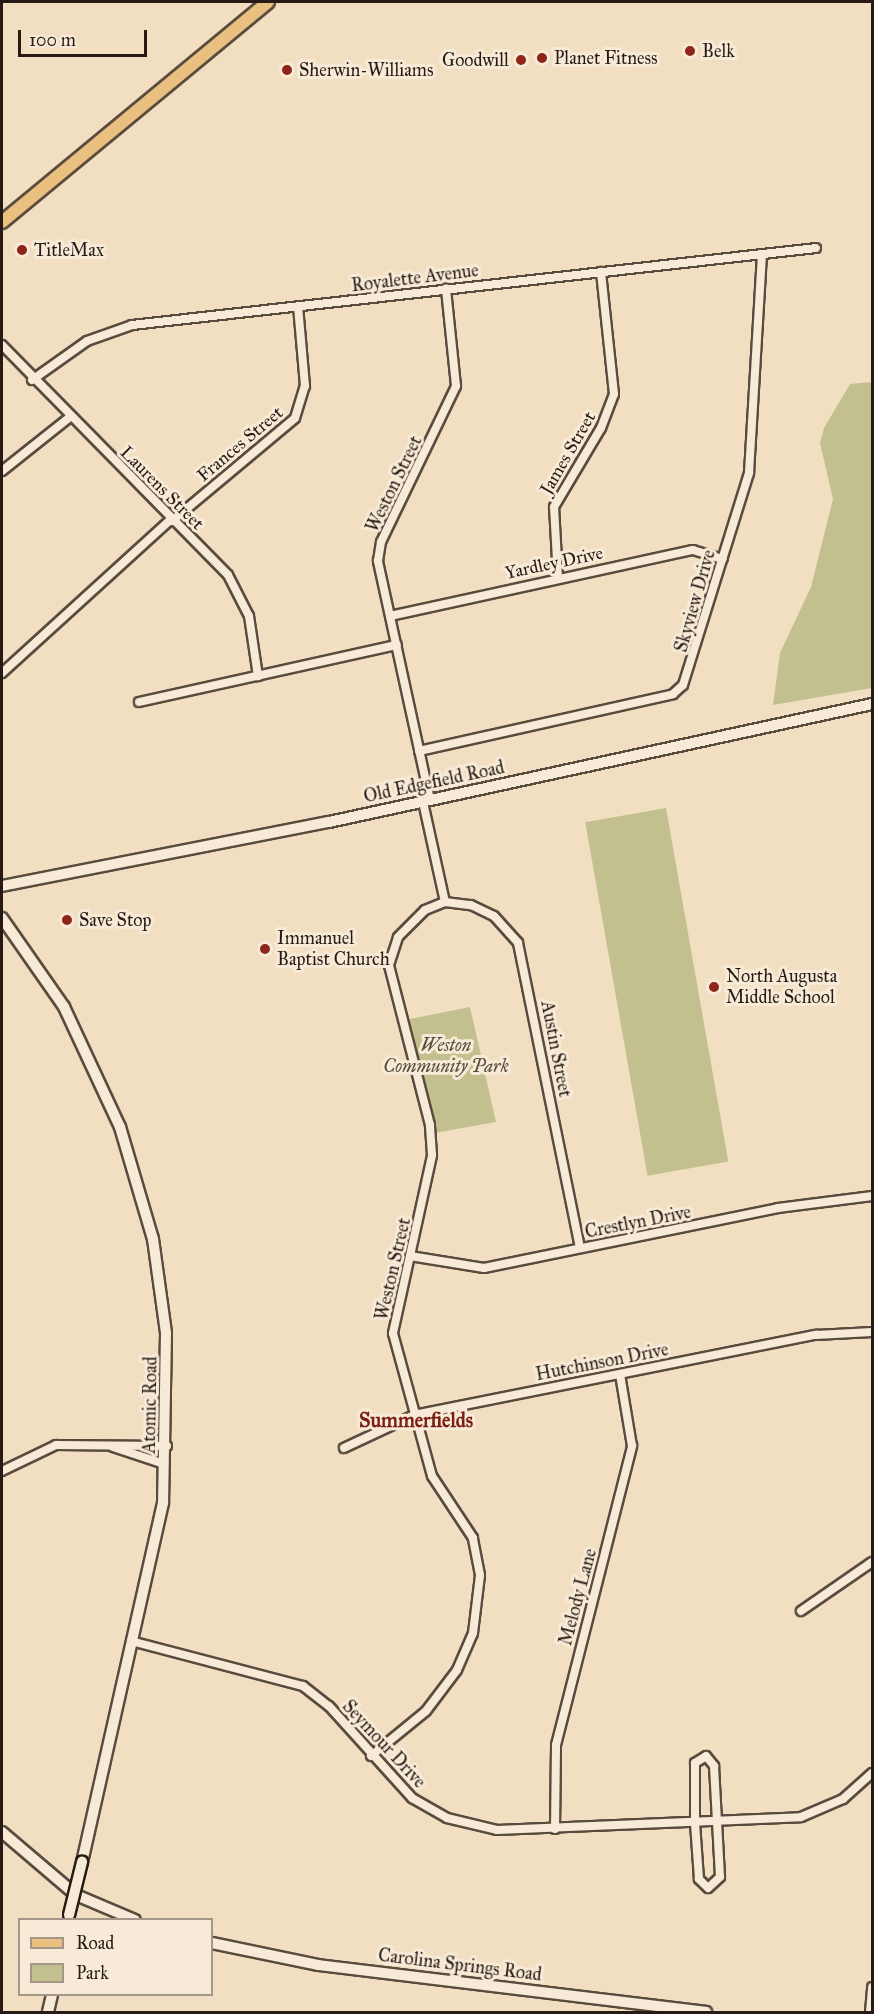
<!DOCTYPE html>
<html>
<head>
<meta charset="utf-8">
<style>
	body { margin:0 }
	#map { position:relative; width:874px; height:2014px; overflow:hidden; background:#f2dfc1; font-family:"IM FELL Great Primer",serif }
	div>[style] { position:absolute }
	.green>* { inset:0; background:#c2c08e; transform-origin:0 0 }
	.roads { filter:drop-shadow(2px 0 #5a4b3f) drop-shadow(-2px 0 #5a4b3f) drop-shadow(0 2px #5a4b3f) drop-shadow(0 -2px #5a4b3f) }
	.street>* { height:8px; margin:-4px; padding:0 4px; transform-origin:4px; border-radius:4px; background:#f7ead7 }
	.secondary>* { height:10px; margin:-5px; padding:0 5px; transform-origin:5px; border-radius:5px; background:#f7ead7 }
	.primary>* { height:12px; margin:-6px; padding:0 6px; transform-origin:6px; border-radius:6px; background:#e9c080 }
	.bridges { filter:drop-shadow(2px 0 #271a14) drop-shadow(-2px 0 #271a14) drop-shadow(0 2px #271a14) drop-shadow(0 -2px #271a14) }
	.secondary-bridge>* { height:10px; margin:-5px; padding:0 5px; transform-origin:5px; border-radius:5px; background:#f7ead7 }
	.dots>* { width:16px; height:16px; translate:-50% -50%; box-sizing:border-box; border:3px solid #f7ead7; border-radius:50% }
	span { translate:-50% -50%; white-space:nowrap; text-align:center; line-height:1.15; -webkit-text-stroke:6px #f7ead7; paint-order:stroke }
	.poi-label { font-size:18px; color:#271a14 }
	.left { translate:0 -50%; text-align:left }
	.right { translate:-100% -50%; text-align:right }
	.street-label { font-size:18px; color:#271a14 }
	.park-label { font-size:18px; color:#564c39; font-style:italic }
	.neighbourhood-label { font-size:20px; color:#7a1f14; font-weight:700 }
	.frame { position:absolute; inset:0; border:3px solid #271a14; pointer-events:none }
	.legend { position:absolute; left:18px; top:1918px; width:195px; height:78px; box-sizing:border-box; background:#f7ead7; border:2px solid #a49789; margin:0; padding:8px 10px; list-style:none; font-size:18px; color:#271a14 }
	.legend li { display:flex; align-items:center; gap:12px; height:30px }
	.legend b { width:30px; border:2px solid #a49789 }
	.scale { position:absolute; left:18px; top:30px; width:129px; height:27px; box-sizing:border-box; border:3px solid #271a14; border-top:0; padding-left:8px; font-size:18px; line-height:21px; white-space:nowrap; color:#271a14; -webkit-text-stroke:4px #f7ead7; paint-order:stroke }
</style>
</head>
<body>
<div id="map">
	<div class="green">
		<i style="clip-path:polygon(872px 382px,872px 688px,773px 705px,780px 653px,811px 587px,833px 499px,820px 443px,824px 428px,850px 384px)"></i>
		<i style="left:666px;top:808px;width:359px;height:82px;rotate:80deg"></i>
		<i style="clip-path:polygon(470px 1007px,496px 1122px,434px 1133px,400px 1021px)"></i>
	</div>
	<div class="roads">
		<div class="street">
			<i style="left:2px;top:345px;width:322px;rotate:45.5deg"></i>
			<i style="left:228px;top:575px;width:46px;rotate:62.9deg"></i>
			<i style="left:249px;top:616px;width:61px;rotate:81.5deg"></i>
			<i style="left:32px;top:380px;width:67px;rotate:-35.3deg"></i>
			<i style="left:87px;top:341px;width:48px;rotate:-19.6deg"></i>
			<i style="left:132px;top:325px;width:688px;rotate:-6.42deg"></i>
			<i style="left:2px;top:471px;width:87px;rotate:-38.5deg"></i>
			<i style="left:172px;top:521px;width:160px;rotate:-39.9deg"></i>
			<i style="left:295px;top:418px;width:34px;rotate:-73deg"></i>
			<i style="left:305px;top:386px;width:80px;rotate:-95deg"></i>
			<i style="left:558px;top:578px;width:71px;rotate:-93.2deg"></i>
			<i style="left:554px;top:507px;width:92px;rotate:-59.3deg"></i>
			<i style="left:601px;top:428px;width:36px;rotate:-69deg"></i>
			<i style="left:614px;top:394px;width:123px;rotate:-96.1deg"></i>
			<i style="left:390px;top:616px;width:310px;rotate:-12.3deg"></i>
			<i style="left:693px;top:550px;width:31px;rotate:17deg"></i>
			<i style="left:2px;top:673px;width:227px;rotate:-42.3deg"></i>
			<i style="left:139px;top:702px;width:264px;rotate:-12.5deg"></i>
			<i style="left:419px;top:751px;width:260px;rotate:-12.6deg"></i>
			<i style="left:673px;top:694px;width:13px;rotate:-42deg"></i>
			<i style="left:683px;top:685px;width:222px;rotate:-72.7deg"></i>
			<i style="left:749px;top:473px;width:219px;rotate:-86.6deg"></i>
			<i style="left:430px;top:800px;width:245px;rotate:-102.3deg"></i>
			<i style="left:378px;top:561px;width:19px;rotate:-81deg"></i>
			<i style="left:381px;top:542px;width:173px;rotate:-64.3deg"></i>
			<i style="left:456px;top:386px;width:98px;rotate:-95.9deg"></i>
			<i style="left:423px;top:802px;width:102px;rotate:77.6deg"></i>
			<i style="left:410px;top:1256px;width:75px;rotate:9.2deg"></i>
			<i style="left:484px;top:1268px;width:300px;rotate:-11.5deg"></i>
			<i style="left:778px;top:1208px;width:95px;rotate:-7.3deg"></i>
			<i style="left:113px;top:1447px;width:54px;rotate:18.4deg"></i>
			<i style="left:344px;top:1448px;width:77px;rotate:-25.2deg"></i>
			<i style="left:414px;top:1415px;width:410px;rotate:-11.3deg"></i>
			<i style="left:816px;top:1335px;width:56px;rotate:-3.1deg"></i>
			<i style="left:2px;top:1471px;width:60px;rotate:-25.7deg"></i>
			<i style="left:56px;top:1445px;width:111px;rotate:0.5deg"></i>
			<i style="left:801px;top:1611px;width:86px;rotate:-34.6deg"></i>
			<i style="left:131px;top:1641px;width:178px;rotate:14.7deg"></i>
			<i style="left:303px;top:1686px;width:33px;rotate:38deg"></i>
			<i style="left:329px;top:1706px;width:124px;rotate:47.9deg"></i>
			<i style="left:412px;top:1798px;width:40px;rotate:29.7deg"></i>
			<i style="left:447px;top:1818px;width:51px;rotate:13.5deg"></i>
			<i style="left:497px;top:1830px;width:304px;rotate:-2.4deg"></i>
			<i style="left:801px;top:1817px;width:46px;rotate:-23.2deg"></i>
			<i style="left:843px;top:1799px;width:39px;rotate:-42deg"></i>
			<i style="left:371px;top:1756px;width:71px;rotate:-39.3deg"></i>
			<i style="left:426px;top:1711px;width:51px;rotate:-52.9deg"></i>
			<i style="left:457px;top:1670px;width:40px;rotate:-66.6deg"></i>
			<i style="left:473px;top:1633px;width:58px;rotate:-83.1deg"></i>
			<i style="left:480px;top:1575px;width:38px;rotate:-101deg"></i>
			<i style="left:473px;top:1538px;width:74px;rotate:-123.5deg"></i>
			<i style="left:432px;top:1476px;width:148px;rotate:-105.3deg"></i>
			<i style="left:393px;top:1333px;width:182px;rotate:-77.6deg"></i>
			<i style="left:432px;top:1155px;width:30px;rotate:-94deg"></i>
			<i style="left:430px;top:1125px;width:165px;rotate:-104.4deg"></i>
			<i style="left:389px;top:965px;width:29px;rotate:-72deg"></i>
			<i style="left:398px;top:937px;width:38px;rotate:-45deg"></i>
			<i style="left:425px;top:910px;width:22px;rotate:-22deg"></i>
			<i style="left:445px;top:902px;width:26px;rotate:7deg"></i>
			<i style="left:471px;top:905px;width:25px;rotate:26deg"></i>
			<i style="left:494px;top:916px;width:36px;rotate:48deg"></i>
			<i style="left:518px;top:943px;width:311px;rotate:78.5deg"></i>
			<i style="left:706px;top:1756px;width:13px;rotate:51deg"></i>
			<i style="left:714px;top:1766px;width:111px;rotate:86.9deg"></i>
			<i style="left:720px;top:1877px;width:16px;rotate:137deg"></i>
			<i style="left:708px;top:1888px;width:13px;rotate:-135deg"></i>
			<i style="left:699px;top:1879px;width:56px;rotate:-94.1deg"></i>
			<i style="left:695px;top:1823px;width:60px;rotate:-90deg"></i>
			<i style="left:695px;top:1763px;width:13px;rotate:-32deg"></i>
			<i style="left:555px;top:1829px;width:84px;rotate:-89.3deg"></i>
			<i style="left:556px;top:1745px;width:309px;rotate:-75.7deg"></i>
			<i style="left:632px;top:1446px;width:73px;rotate:-99.5deg"></i>
			<i style="left:870px;top:2012px;width:25px;rotate:-85deg"></i>
		</div>
		<div class="secondary">
			<i style="left:2px;top:886px;width:333px;rotate:-11.1deg"></i>
			<i style="left:329px;top:822px;width:556px;rotate:-12.26deg"></i>
			<i style="left:2px;top:918px;width:108px;rotate:55.1deg"></i>
			<i style="left:64px;top:1007px;width:132px;rotate:65deg"></i>
			<i style="left:120px;top:1127px;width:117px;rotate:73.6deg"></i>
			<i style="left:153px;top:1239px;width:95px;rotate:82.1deg"></i>
			<i style="left:166px;top:1333px;width:170px;rotate:91deg"></i>
			<i style="left:163px;top:1503px;width:368px;rotate:102.7deg"></i>
			<i style="left:2px;top:1832px;width:97px;rotate:40.4deg"></i>
			<i style="left:76px;top:1895px;width:64px;rotate:23deg"></i>
			<i style="left:212px;top:1943px;width:108px;rotate:11.7deg"></i>
			<i style="left:318px;top:1965px;width:391px;rotate:6.9deg"></i>
			<i style="left:48px;top:2012px;width:18px;rotate:-77deg"></i>
		</div>
		<div class="primary">
			<i style="left:2px;top:222px;width:345px;rotate:-39.6deg"></i>
		</div>
	</div>
	<div class="bridges">
		<div class="secondary-bridge">
			<i style="left:69px;top:1915px;width:55px;rotate:-76.2deg"></i>
		</div>
	</div>
	<div class="dots">
		<i style="left:690px;top:51px;background:#8f2418"></i>
		<i style="left:542px;top:58px;background:#8f2418"></i>
		<i style="left:521px;top:60px;background:#8f2418"></i>
		<i style="left:287px;top:70px;background:#8f2418"></i>
		<i style="left:22px;top:250px;background:#8f2418"></i>
		<i style="left:67px;top:920px;background:#8f2418"></i>
		<i style="left:265px;top:949px;background:#8f2418"></i>
		<i style="left:714px;top:987px;background:#8f2418"></i>
	</div>
	<div class="poi-label">
		<span class="left" style="left:702px;top:51px">Belk</span>
		<span class="left" style="left:554px;top:58px">Planet Fitness</span>
		<span class="right" style="left:509px;top:60px">Goodwill</span>
		<span class="left" style="left:299px;top:70px">Sherwin-Williams</span>
		<span class="left" style="left:34px;top:250px">TitleMax</span>
		<span class="left" style="left:79px;top:920px">Save Stop</span>
		<span class="left" style="left:277px;top:949px">Immanuel<br>Baptist Church</span>
		<span class="left" style="left:726px;top:987px">North Augusta<br>Middle School</span>
	</div>
	<div class="street-label">
		<span style="left:415px;top:278px;rotate:-7deg">Royalette Avenue</span>
		<span style="left:240px;top:444px;rotate:-40deg">Frances Street</span>
		<span style="left:568px;top:453px;rotate:-60deg">James Street</span>
		<span style="left:394px;top:484px;rotate:-64deg">Weston Street</span>
		<span style="left:162px;top:488px;rotate:45deg">Laurens Street</span>
		<span style="left:554px;top:563px;rotate:-12deg">Yardley Drive</span>
		<span style="left:695px;top:601px;rotate:-74deg">Skyview Drive</span>
		<span style="left:434px;top:782px;rotate:-12deg">Old Edgefield Road</span>
		<span style="left:556px;top:1049px;rotate:79deg">Austin Street</span>
		<span style="left:638px;top:1222px;rotate:-11deg">Crestlyn Drive</span>
		<span style="left:393px;top:1269px;rotate:-77deg">Weston Street</span>
		<span style="left:602px;top:1362px;rotate:-11deg">Hutchinson Drive</span>
		<span style="left:150px;top:1405px;rotate:-89deg">Atomic Road</span>
		<span style="left:578px;top:1597px;rotate:-75deg">Melody Lane</span>
		<span style="left:384px;top:1744px;rotate:47deg">Seymour Drive</span>
		<span style="left:460px;top:1965px;rotate:7deg">Carolina Springs Road</span>
	</div>
	<div class="park-label">
		<span style="left:446px;top:1056px">Weston<br>Community Park</span>
	</div>
	<div class="neighbourhood-label">
		<span style="left:416px;top:1420px">Summerfields</span>
	</div>
	<div class="frame"></div>
	<ul class="legend">
	<li><b style="height:8px;background:#e9c080"></b>Road</li>
	<li><b style="height:16px;background:#c2c08e"></b>Park</li>
	</ul>
	<div class="scale">100 m</div>
</div>
</body>
</html>
